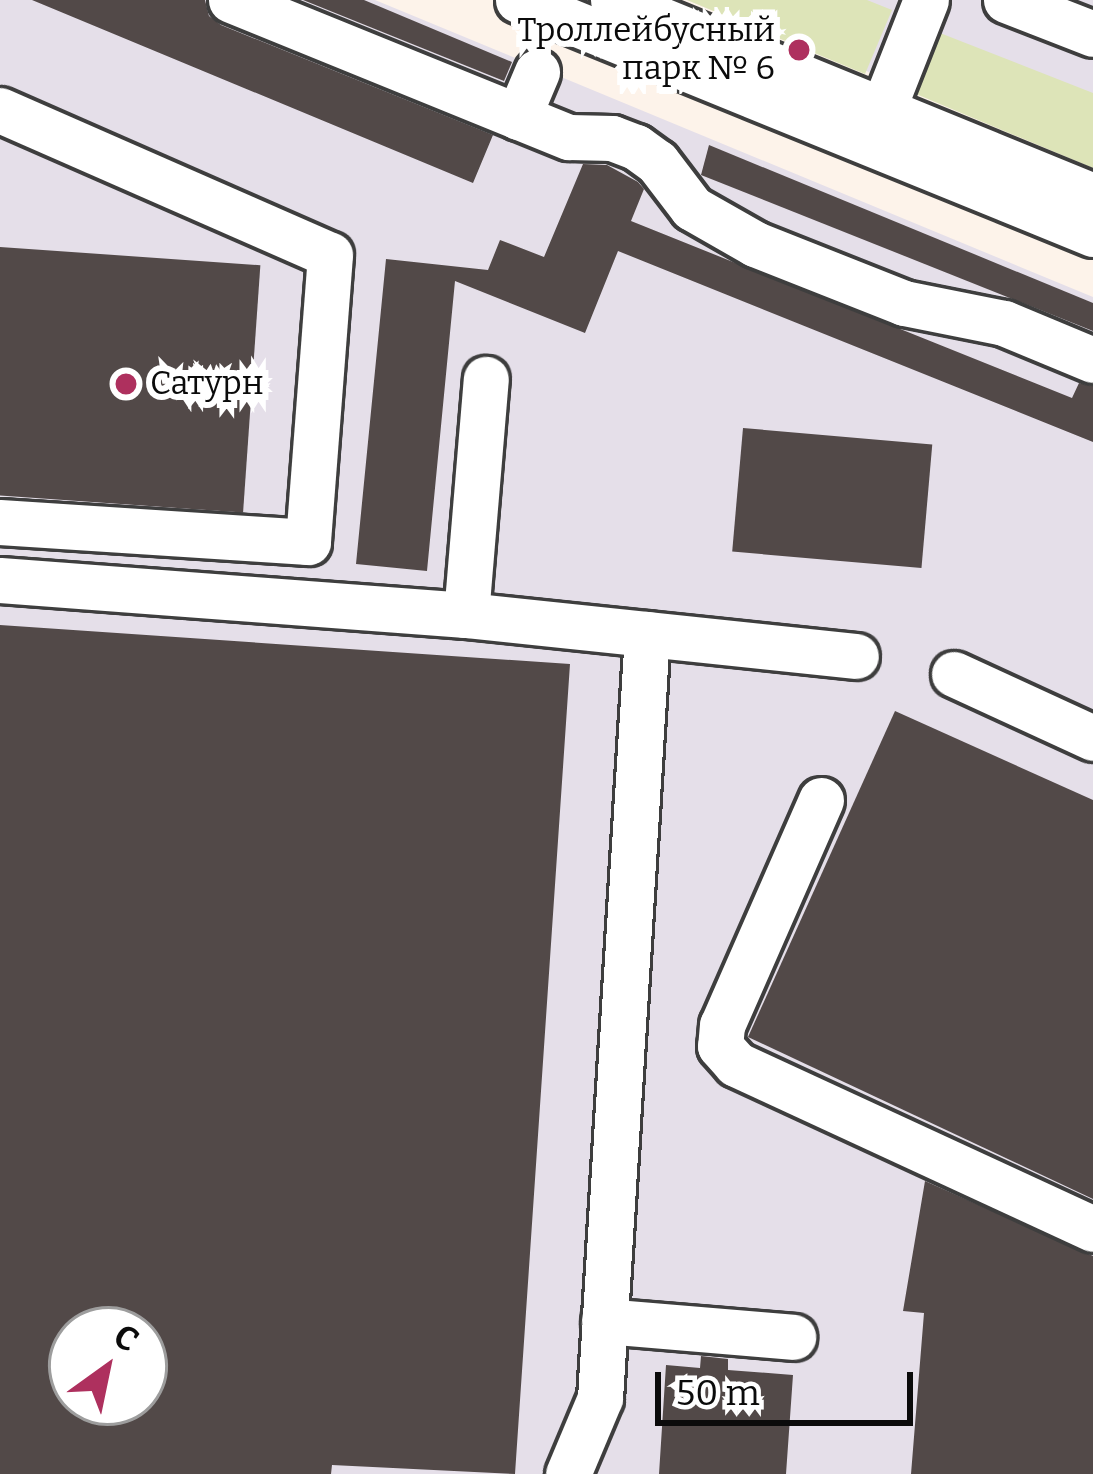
<!DOCTYPE html>
<html>
<head>
<meta charset="utf-8">
<style>
	body { margin:0 }
	#map { position:relative; width:1093px; height:1474px; overflow:hidden; background:#fdf3ea; font-family:Bitter,serif }
	div>[style] { position:absolute }
	.industrial>* { inset:0; background:#e5dfe9 }
	.green>* { inset:0; background:#dde4b8 }
	.building>* { inset:0; background:#524948; transform-origin:0 0 }
	.roads { filter:drop-shadow(3px 0 #3e3e3e) drop-shadow(-3px 0 #3e3e3e) drop-shadow(0 3px #3e3e3e) drop-shadow(0 -3px #3e3e3e) }
	.minor>* { height:45px; margin:-22.5px; padding:0 22.5px; transform-origin:22.5px; border-radius:22.5px; background:#fff }
	.dots>* { width:33px; height:33px; translate:-50% -50%; box-sizing:border-box; border:6px solid #fff; border-radius:50% }
	span { translate:-50% -50%; white-space:nowrap; text-align:center; line-height:1.15; -webkit-text-stroke:12px #fff; paint-order:stroke }
	.poi-label { font-size:33px; color:#0b0b0b }
	.right { translate:-100% -50%; text-align:right }
	.left { translate:0 -50%; text-align:left }
	.north { position:absolute; left:48px; top:1306px; width:120px; height:120px; box-sizing:border-box; background:#fff; border:3px solid #9d9d9d; border-radius:50%; rotate:33deg; font-size:33px; font-weight:700; line-height:48px; text-align:center; color:#0b0b0b }
	.north::after { content:''; display:block; margin:auto; width:42px; height:54px; background:#ae305e; clip-path:polygon(50% 0,100% 100%,50% 72%,0 100%) }
	.scale { position:absolute; left:655px; top:1372px; width:258px; height:54px; box-sizing:border-box; border:6px solid #0b0b0b; border-top:0; padding-left:15px; font-size:36px; line-height:42px; white-space:nowrap; color:#0b0b0b; -webkit-text-stroke:9px #fff; paint-order:stroke }
</style>
</head>
<body>
<div id="map">
	<div class="industrial">
		<i style="clip-path:polygon(evenodd,0 0,375px 0,1093px 297px,1093px 1474px,0 1474px,0 0,72px 1330px,144px 1330px,144px 1402px,72px 1402px,72px 1330px)"></i>
		<i style="clip-path:polygon(687px 0,1093px 0,1093px 168px,894px 82px)"></i>
	</div>
	<div class="green">
		<i style="clip-path:polygon(687px 0,867px 0,892px 10px,865px 74px)"></i>
		<i style="clip-path:polygon(940px 33px,1093px 93px,1093px 168px,916px 94px)"></i>
	</div>
	<div class="building">
		<i style="clip-path:polygon(32px 0,205px 0,209px 16px,221px 25px,493px 135px,473px 183px)"></i>
		<i style="clip-path:polygon(303px 0,364px 0,512px 62px,504px 81px)"></i>
		<i style="clip-path:polygon(709px 145px,1093px 303px,1093px 331px,701px 175px)"></i>
		<i style="clip-path:polygon(583px 164px,607px 165px,638px 182px,644px 189px,631px 221px,1072px 398px,1079px 383px,1093px 386px,1093px 442px,618px 251px,585px 333px,455px 281px,427px 571px,356px 564px,386px 259px,488px 270px,500px 240px,544px 257px)"></i>
		<i style="left:0;top:247px;width:261px;height:248px;rotate:4deg"></i>
		<i style="left:743px;top:428px;width:190px;height:124px;rotate:5deg"></i>
		<i style="clip-path:polygon(evenodd,0 625px,570px 664px,515px 1474px,332px 1465px,331px 1474px,0 1474px,0 625px,72px 1330px,144px 1330px,144px 1402px,72px 1402px,72px 1330px)"></i>
		<i style="clip-path:polygon(895px 711px,1093px 800px,1093px 1199px,748px 1037px)"></i>
		<i style="clip-path:polygon(925px 1181px,1093px 1256px,1093px 1474px,911px 1474px,924px 1313px,903px 1311px)"></i>
		<i style="clip-path:polygon(701px 1356px,728px 1359px,728px 1370px,793px 1375px,786px 1474px,659px 1474px,666px 1365px,700px 1368px)"></i>
	</div>
	<div class="roads">
		<div class="minor">
			<i style="left:231px;top:0;width:365px;rotate:22.1deg"></i>
			<i style="left:569px;top:137px;width:43px;rotate:1.3deg"></i>
			<i style="left:612px;top:138px;width:26px;rotate:21deg"></i>
			<i style="left:636px;top:147px;width:26px;rotate:36deg"></i>
			<i style="left:657px;top:162px;width:58px;rotate:52.7deg"></i>
			<i style="left:692px;top:208px;width:73px;rotate:29.7deg"></i>
			<i style="left:755px;top:244px;width:160px;rotate:21.6deg"></i>
			<i style="left:904px;top:303px;width:102px;rotate:11.3deg"></i>
			<i style="left:1004px;top:323px;width:96px;rotate:22.6deg"></i>
			<i style="left:518px;top:0;width:621px;rotate:22.14deg"></i>
			<i style="left:613px;top:0;width:518px;rotate:22.21deg"></i>
			<i style="left:1006px;top:0;width:93px;rotate:21.3deg"></i>
			<i style="left:0;top:110px;width:360px;rotate:23.7deg"></i>
			<i style="left:330px;top:255px;width:288px;rotate:94.4deg"></i>
			<i style="left:308px;top:542px;width:309px;rotate:-176.3deg"></i>
			<i style="left:518px;top:117px;width:49px;rotate:-67.1deg"></i>
			<i style="left:872px;top:137px;width:147px;rotate:-68.5deg"></i>
			<i style="left:0;top:580px;width:467px;rotate:4.3deg"></i>
			<i style="left:466px;top:615px;width:237px;rotate:-85.2deg"></i>
			<i style="left:466px;top:615px;width:182px;rotate:6deg"></i>
			<i style="left:954px;top:674px;width:153px;rotate:24.7deg"></i>
			<i style="left:821px;top:800px;width:246px;rotate:113.7deg"></i>
			<i style="left:722px;top:1025px;width:21px;rotate:95deg"></i>
			<i style="left:720px;top:1046px;width:24px;rotate:48deg"></i>
			<i style="left:736px;top:1064px;width:393px;rotate:24.8deg"></i>
			<i style="left:604px;top:1321px;width:190px;rotate:4.8deg"></i>
			<i style="left:568px;top:1474px;width:82px;rotate:-67.2deg"></i>
			<i style="left:600px;top:1398px;width:765px;rotate:-86.48deg"></i>
			<i style="left:647px;top:634px;width:210px;rotate:6deg"></i>
		</div>
	</div>
	<div class="dots">
		<i style="left:799px;top:50px;background:#ae305e"></i>
		<i style="left:126px;top:384px;background:#ae305e"></i>
	</div>
	<div class="poi-label">
		<span class="right" style="left:775px;top:50px">Троллейбусный<br>парк № 6</span>
		<span class="left" style="left:150px;top:384px">Сатурн</span>
	</div>
	<div class="north">С</div>
	<div class="scale">50 m</div>
</div>
</body>
</html>
